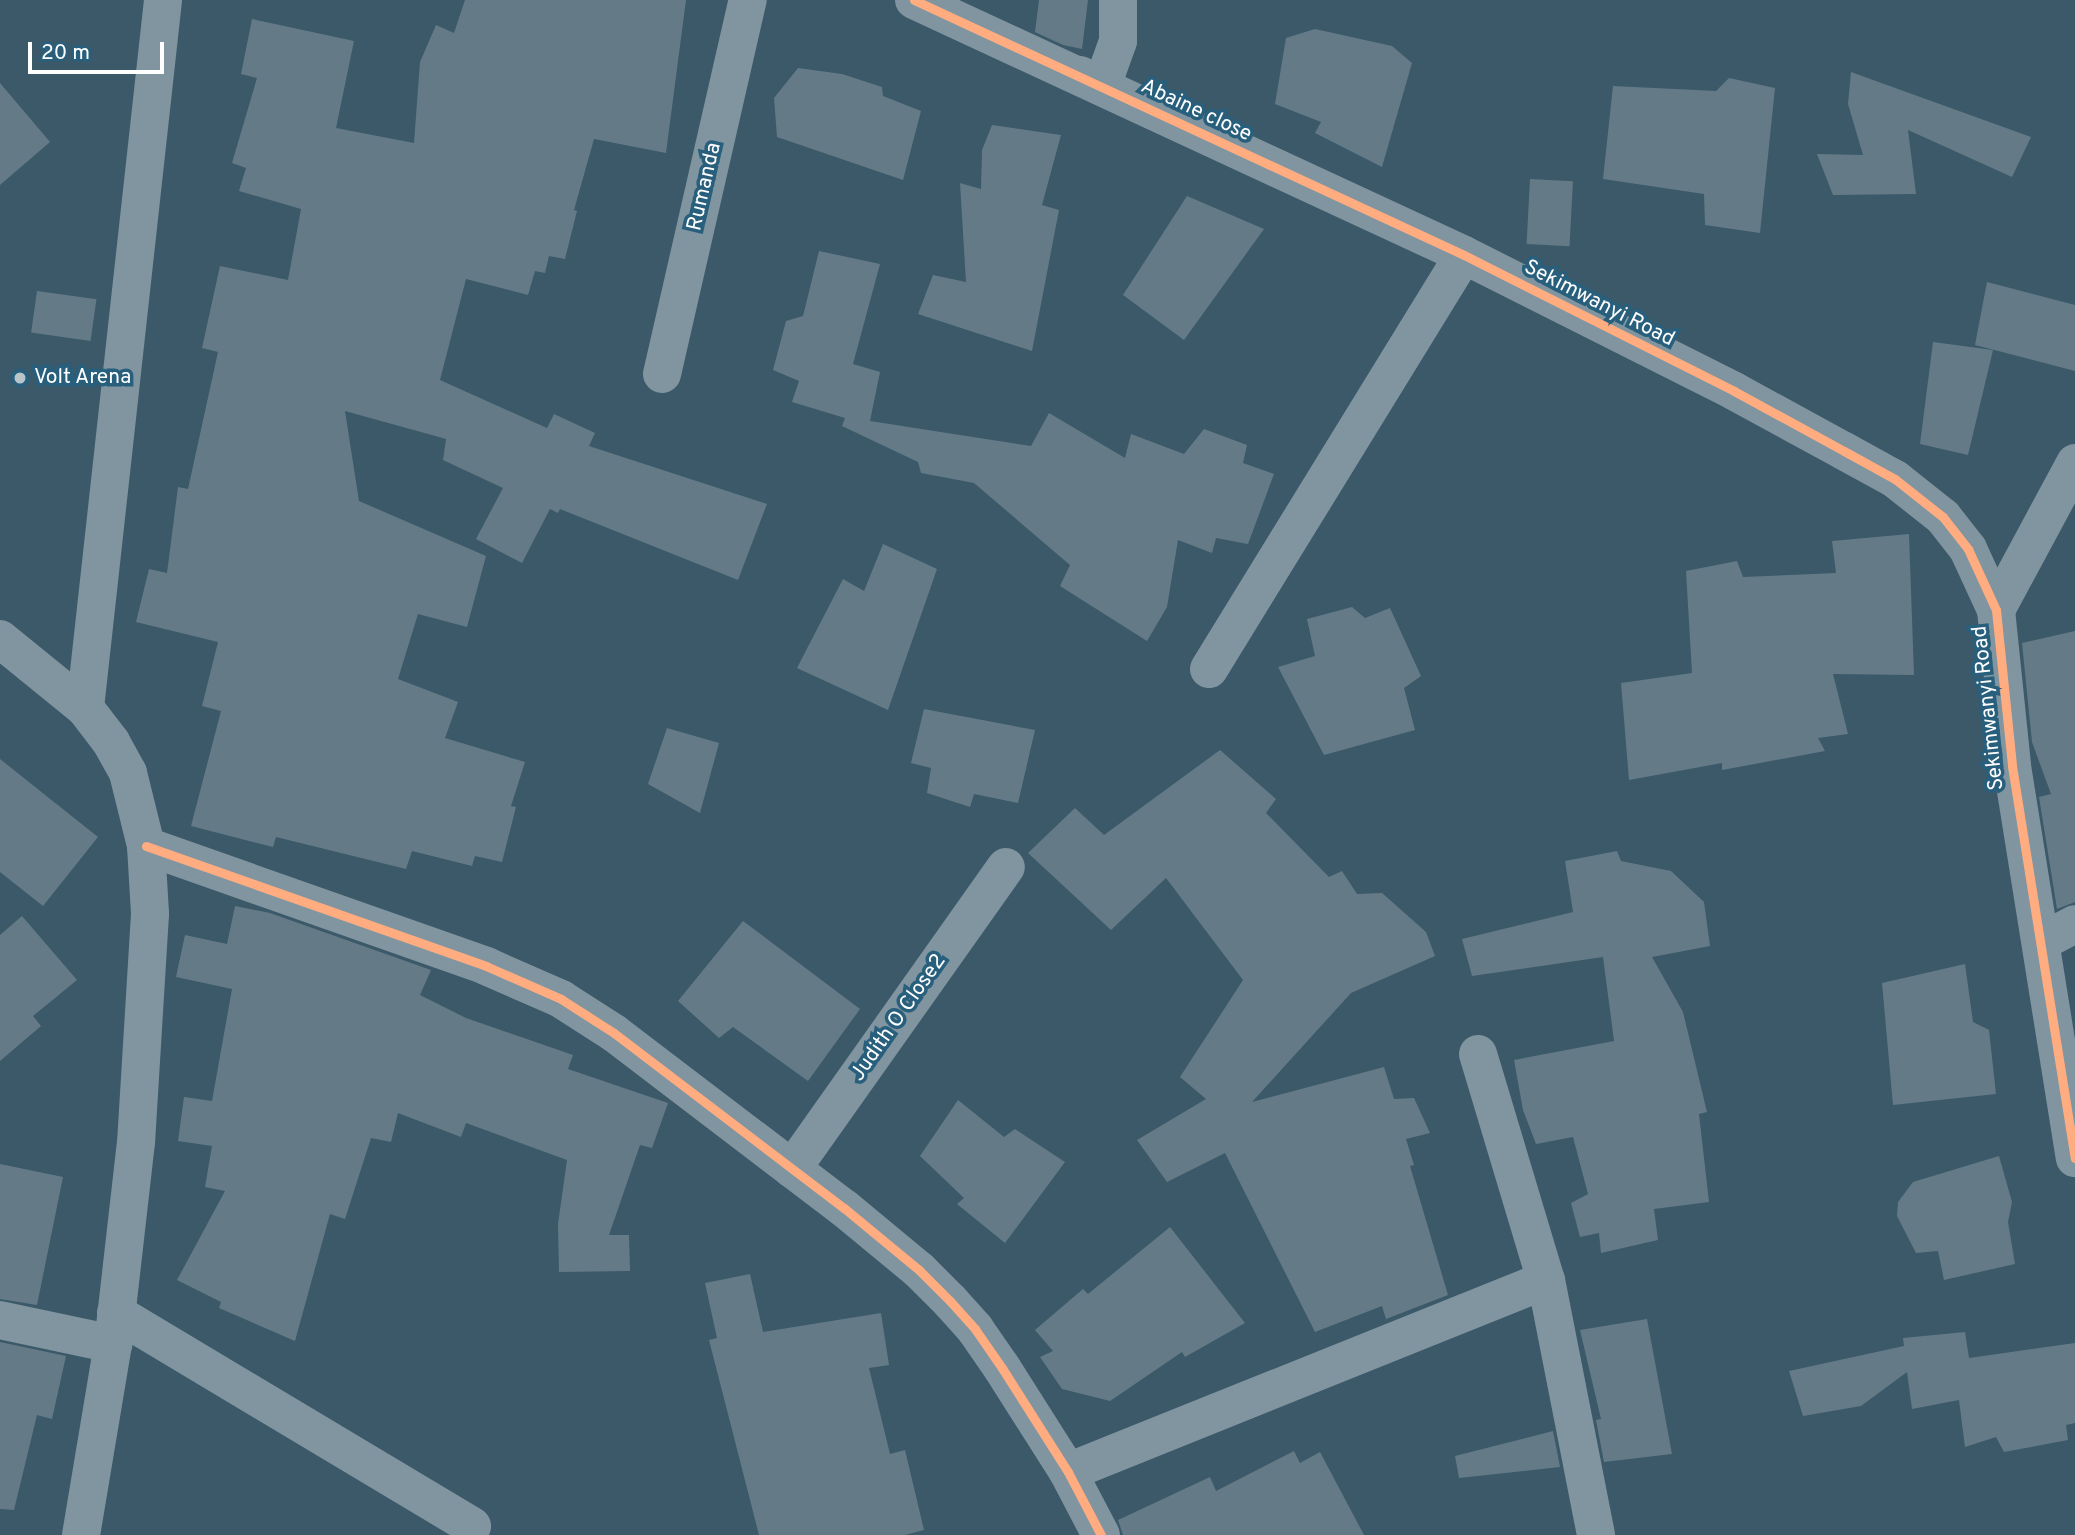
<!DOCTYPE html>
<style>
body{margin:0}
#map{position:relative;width:2075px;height:1535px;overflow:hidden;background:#3b5969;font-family:Overpass,sans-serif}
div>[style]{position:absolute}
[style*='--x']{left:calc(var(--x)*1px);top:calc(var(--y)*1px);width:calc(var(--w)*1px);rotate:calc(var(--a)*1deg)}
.building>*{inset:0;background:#647b87;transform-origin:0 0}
.minor>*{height:38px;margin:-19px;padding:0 19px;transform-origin:19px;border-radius:19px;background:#8095a0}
.cycleway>*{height:9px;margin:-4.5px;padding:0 4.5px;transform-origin:4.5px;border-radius:4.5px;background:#ffac80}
.dots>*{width:19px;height:19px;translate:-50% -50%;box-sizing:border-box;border:4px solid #285f7c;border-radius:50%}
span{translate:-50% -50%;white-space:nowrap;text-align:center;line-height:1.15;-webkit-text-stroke:7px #285f7c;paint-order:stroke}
.street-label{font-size:21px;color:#fff}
.poi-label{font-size:21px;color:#fff}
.left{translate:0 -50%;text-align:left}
.scale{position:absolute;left:28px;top:42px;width:136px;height:32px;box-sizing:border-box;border:4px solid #fff;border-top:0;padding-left:9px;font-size:21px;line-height:24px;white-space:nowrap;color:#fff;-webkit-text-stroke:5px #285f7c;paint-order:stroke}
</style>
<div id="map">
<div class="building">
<div style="clip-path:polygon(465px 0,686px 0,666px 153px,594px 139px,574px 210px,577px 211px,565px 259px,549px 256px,545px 273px,535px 271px,528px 295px,466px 279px,440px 380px,547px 428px,554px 414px,595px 433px,589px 446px,767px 504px,738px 580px,560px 509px,558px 513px,550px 509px,522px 563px,476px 539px,503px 488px,443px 460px,446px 439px,345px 411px,359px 501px,486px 556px,467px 627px,418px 614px,398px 679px,458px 702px,445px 738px,525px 762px,511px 806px,516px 807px,502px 862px,475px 856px,472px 866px,412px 851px,406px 869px,276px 837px,273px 847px,191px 826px,221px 711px,202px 706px,218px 642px,136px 622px,149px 569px,167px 573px,178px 487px,188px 489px,218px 352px,202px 348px,220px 266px,288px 280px,301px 209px,239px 191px,246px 168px,232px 163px,257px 78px,241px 74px,252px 19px,354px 41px,336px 128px,414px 143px,420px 62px,436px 25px,454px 33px)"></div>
<div style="clip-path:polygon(1039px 0,1088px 0,1082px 49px,1063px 45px,1035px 32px)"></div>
<div style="clip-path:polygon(1315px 29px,1392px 46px,1412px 63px,1382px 167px,1315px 133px,1321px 122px,1275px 104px,1286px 38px)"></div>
<div style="clip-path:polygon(798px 68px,842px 74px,882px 87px,883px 96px,921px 111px,903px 180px,777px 137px,774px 98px)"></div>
<div style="clip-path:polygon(1851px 72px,2031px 137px,2012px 177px,1908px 130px,1916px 194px,1833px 195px,1817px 154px,1863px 155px,1848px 104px)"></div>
<div style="clip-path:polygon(1729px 78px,1775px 88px,1760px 233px,1705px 225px,1704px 194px,1603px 179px,1613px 86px,1716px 91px)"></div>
<div style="clip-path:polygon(0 83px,50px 142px,0 185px)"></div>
<div style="clip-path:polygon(992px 125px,1061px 135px,1042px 205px,1059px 210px,1032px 351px,918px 314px,933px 275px,966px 282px,960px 183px,981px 189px,982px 150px)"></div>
<div style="left:1530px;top:179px;width:43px;height:65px;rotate:3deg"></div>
<div style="clip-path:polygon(1187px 196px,1264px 229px,1184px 340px,1123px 295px)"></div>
<div style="clip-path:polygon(819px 251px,880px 264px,853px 364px,880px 372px,870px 421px,1031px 446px,1049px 413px,1125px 458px,1131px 434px,1184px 454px,1204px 429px,1247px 445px,1243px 463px,1274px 474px,1248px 544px,1216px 538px,1212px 553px,1178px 540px,1167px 607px,1147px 641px,1060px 586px,1070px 565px,974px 483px,921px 473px,918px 462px,842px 426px,845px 418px,792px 402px,799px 381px,773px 370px,786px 321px,803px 316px)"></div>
<div style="clip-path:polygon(1987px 282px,2075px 305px,2075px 371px,1975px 345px)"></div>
<div style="left:37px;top:291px;width:60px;height:42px;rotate:8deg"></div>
<div style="clip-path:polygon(1933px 342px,1993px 350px,1968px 455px,1920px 444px)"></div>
<div style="clip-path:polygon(1909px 534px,1914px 675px,1833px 674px,1848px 734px,1818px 738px,1825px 751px,1722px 770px,1722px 763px,1629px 780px,1621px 683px,1692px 673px,1686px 571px,1737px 561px,1743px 577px,1836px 573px,1832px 541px)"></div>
<div style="clip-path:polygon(883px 544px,937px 569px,888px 710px,797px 668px,843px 579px,864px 591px)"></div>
<div style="clip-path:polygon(1352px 607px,1365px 618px,1390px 608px,1421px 676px,1404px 688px,1415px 730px,1324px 755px,1278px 667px,1315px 656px,1307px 619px)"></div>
<div style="clip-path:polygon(2075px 631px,2075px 902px,2057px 909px,2039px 797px,2051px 794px,2032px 742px,2022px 643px)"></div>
<div style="clip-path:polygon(924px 709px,1035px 730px,1018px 803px,974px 794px,970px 807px,927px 793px,931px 768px,911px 763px)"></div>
<div style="clip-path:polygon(667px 728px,719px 743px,700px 813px,648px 784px)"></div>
<div style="clip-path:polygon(1220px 750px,1276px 799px,1266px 813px,1329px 877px,1342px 871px,1357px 894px,1382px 893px,1426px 932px,1435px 956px,1351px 993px,1252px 1102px,1384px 1067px,1394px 1099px,1414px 1098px,1430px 1133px,1406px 1139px,1414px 1165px,1410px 1166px,1448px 1295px,1386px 1319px,1382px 1306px,1315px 1332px,1225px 1153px,1167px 1182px,1137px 1140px,1206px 1099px,1180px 1077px,1243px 980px,1166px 878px,1111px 930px,1028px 853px,1075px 808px,1104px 835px)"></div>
<div style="clip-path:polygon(0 759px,98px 837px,43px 906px,0 872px)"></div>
<div style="clip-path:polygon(1617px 851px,1621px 861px,1671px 871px,1704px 902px,1710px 946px,1652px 957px,1683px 1012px,1707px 1112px,1699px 1114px,1709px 1202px,1654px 1209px,1658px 1240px,1601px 1253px,1599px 1233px,1580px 1237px,1571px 1203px,1588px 1194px,1573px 1137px,1536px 1144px,1523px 1110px,1514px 1060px,1614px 1041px,1603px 957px,1472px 976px,1462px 939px,1573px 912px,1565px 861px)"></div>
<div style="clip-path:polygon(235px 906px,270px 913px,431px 970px,420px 995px,466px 1018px,573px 1055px,568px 1069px,668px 1103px,652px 1148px,640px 1145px,609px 1235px,629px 1235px,630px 1271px,559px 1272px,558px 1224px,567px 1160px,466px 1123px,461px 1137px,398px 1113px,391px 1142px,371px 1138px,345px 1219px,330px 1214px,295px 1341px,219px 1308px,221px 1302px,177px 1280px,225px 1191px,205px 1187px,212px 1146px,178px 1141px,184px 1097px,212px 1101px,232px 989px,176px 977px,185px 935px,227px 944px)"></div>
<div style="clip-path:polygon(22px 916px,77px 980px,33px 1016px,41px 1026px,0 1061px,0 935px)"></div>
<div style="clip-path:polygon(743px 921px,860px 1009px,808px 1081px,733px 1027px,719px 1038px,678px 1001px)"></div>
<div style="clip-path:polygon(1965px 964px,1973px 1022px,1989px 1030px,1996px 1094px,1893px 1105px,1882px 983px)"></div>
<div style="clip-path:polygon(958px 1100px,1004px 1137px,1015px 1129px,1065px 1162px,1005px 1243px,957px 1204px,964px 1198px,920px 1156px)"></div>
<div style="clip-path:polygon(1999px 1156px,2012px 1202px,2008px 1222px,2015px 1264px,1944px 1280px,1938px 1251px,1916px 1253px,1897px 1216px,1898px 1202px,1913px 1182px)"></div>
<div style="clip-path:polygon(0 1164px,63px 1177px,37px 1305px,0 1299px)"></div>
<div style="clip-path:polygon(1170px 1227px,1245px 1323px,1185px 1357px,1182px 1352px,1110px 1401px,1062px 1389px,1040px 1357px,1053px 1351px,1035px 1330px,1083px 1289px,1088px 1294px)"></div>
<div style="clip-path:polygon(750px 1274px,763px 1332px,881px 1313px,889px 1365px,869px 1368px,890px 1454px,905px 1450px,924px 1530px,905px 1535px,759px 1535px,709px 1340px,717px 1338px,705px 1283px)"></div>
<div style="clip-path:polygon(1647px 1319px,1672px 1454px,1604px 1462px,1596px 1420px,1601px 1419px,1580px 1330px)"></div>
<div style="clip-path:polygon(1965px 1332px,1969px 1358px,2075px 1343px,2075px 1423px,2066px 1425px,2068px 1440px,2004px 1452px,1996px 1437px,1965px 1447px,1959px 1400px,1912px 1409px,1907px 1372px,1861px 1406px,1803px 1416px,1789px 1371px,1904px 1346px,1903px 1338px)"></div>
<div style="clip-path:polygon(0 1342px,66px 1356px,52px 1419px,37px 1415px,14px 1510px,0 1509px)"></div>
<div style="clip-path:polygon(1553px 1431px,1560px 1467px,1459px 1478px,1455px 1456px)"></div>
<div style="clip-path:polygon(1294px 1451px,1300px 1463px,1320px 1452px,1364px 1535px,1123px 1535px,1118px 1520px,1210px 1477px,1216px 1491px)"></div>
</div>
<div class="minor">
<div style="--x:914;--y:0;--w:606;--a:24.87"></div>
<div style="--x:1464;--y:255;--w:302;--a:26.7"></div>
<div style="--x:1734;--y:391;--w:125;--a:28.6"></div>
<div style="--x:1844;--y:451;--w:58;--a:28.8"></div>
<div style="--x:1895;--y:479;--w:61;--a:38.4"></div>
<div style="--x:1943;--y:517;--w:41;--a:52"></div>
<div style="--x:1968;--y:549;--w:67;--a:65.3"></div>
<div style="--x:1996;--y:610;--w:157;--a:84.1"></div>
<div style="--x:2012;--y:766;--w:397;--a:80.9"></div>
<div style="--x:1080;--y:75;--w:25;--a:27"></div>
<div style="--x:1102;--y:86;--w:48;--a:-70.4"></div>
<div style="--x:1118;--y:41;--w:41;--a:-90"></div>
<div style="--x:662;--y:374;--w:384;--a:-77.1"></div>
<div style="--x:1996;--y:610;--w:167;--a:-61.7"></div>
<div style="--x:0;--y:639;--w:109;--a:39.1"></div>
<div style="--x:85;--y:708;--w:43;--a:52.6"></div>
<div style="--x:111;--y:742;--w:35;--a:61"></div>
<div style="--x:128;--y:773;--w:75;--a:76.1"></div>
<div style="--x:146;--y:846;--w:68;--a:86.6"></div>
<div style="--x:150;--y:914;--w:228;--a:93.5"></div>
<div style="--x:136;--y:1142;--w:203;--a:96.5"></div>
<div style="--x:113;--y:1344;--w:194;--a:99.5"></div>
<div style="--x:1209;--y:669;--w:486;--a:-58.4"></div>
<div style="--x:85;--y:708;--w:712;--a:-83.71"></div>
<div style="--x:146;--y:846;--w:361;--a:19.4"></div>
<div style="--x:486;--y:966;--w:82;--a:23.7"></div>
<div style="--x:561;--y:999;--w:63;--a:32.7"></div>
<div style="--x:614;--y:1033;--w:289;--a:37.3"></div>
<div style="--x:844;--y:1208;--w:97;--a:39.6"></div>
<div style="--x:919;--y:1270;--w:44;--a:45"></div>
<div style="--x:950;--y:1301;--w:38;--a:48"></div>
<div style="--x:975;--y:1329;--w:47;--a:55.3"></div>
<div style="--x:1002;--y:1368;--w:123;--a:57.6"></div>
<div style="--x:1068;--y:1472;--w:71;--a:62.4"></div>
<div style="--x:2041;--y:942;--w:38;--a:-28"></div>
<div style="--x:1478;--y:1054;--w:236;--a:73.3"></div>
<div style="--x:1546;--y:1280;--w:260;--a:78.9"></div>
<div style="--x:792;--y:1169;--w:370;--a:-54.7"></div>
<div style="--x:116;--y:1313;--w:415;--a:30.9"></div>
<div style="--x:0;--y:1320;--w:116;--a:12"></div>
<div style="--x:1068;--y:1472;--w:515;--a:-21.88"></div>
</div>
<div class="cycleway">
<div style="--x:914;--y:0;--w:606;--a:24.87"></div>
<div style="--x:1464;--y:255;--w:302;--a:26.7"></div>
<div style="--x:1734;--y:391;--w:125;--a:28.6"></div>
<div style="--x:1844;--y:451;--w:58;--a:28.8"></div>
<div style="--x:1895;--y:479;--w:61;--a:38.4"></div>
<div style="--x:1943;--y:517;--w:41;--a:52"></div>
<div style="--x:1968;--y:549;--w:67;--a:65.3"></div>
<div style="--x:1996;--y:610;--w:157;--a:84.1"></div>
<div style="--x:2012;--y:766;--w:397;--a:80.9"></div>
<div style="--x:146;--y:846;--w:361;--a:19.4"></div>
<div style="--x:486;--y:966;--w:82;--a:23.7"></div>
<div style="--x:561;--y:999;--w:63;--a:32.7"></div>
<div style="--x:614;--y:1033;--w:289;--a:37.3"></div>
<div style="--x:844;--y:1208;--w:97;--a:39.6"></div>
<div style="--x:919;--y:1270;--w:44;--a:45"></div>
<div style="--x:950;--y:1301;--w:38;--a:48"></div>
<div style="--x:975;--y:1329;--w:47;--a:55.3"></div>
<div style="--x:1002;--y:1368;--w:123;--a:57.6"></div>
<div style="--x:1068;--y:1472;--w:71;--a:62.4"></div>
</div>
<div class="dots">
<div style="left:20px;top:378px;background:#bac5ca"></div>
</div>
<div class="street-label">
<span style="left:1196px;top:111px;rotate:25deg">Abaine close</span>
<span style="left:705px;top:187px;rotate:-77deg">Rumanda</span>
<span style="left:1599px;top:304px;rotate:27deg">Sekimwanyi Road</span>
<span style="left:1989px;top:708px;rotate:-96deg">Sekimwanyi Road</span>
<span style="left:899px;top:1018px;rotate:-55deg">Judith O Close2</span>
</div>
<div class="poi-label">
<span class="left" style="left:34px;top:378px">Volt Arena</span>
</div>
<div class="scale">20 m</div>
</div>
